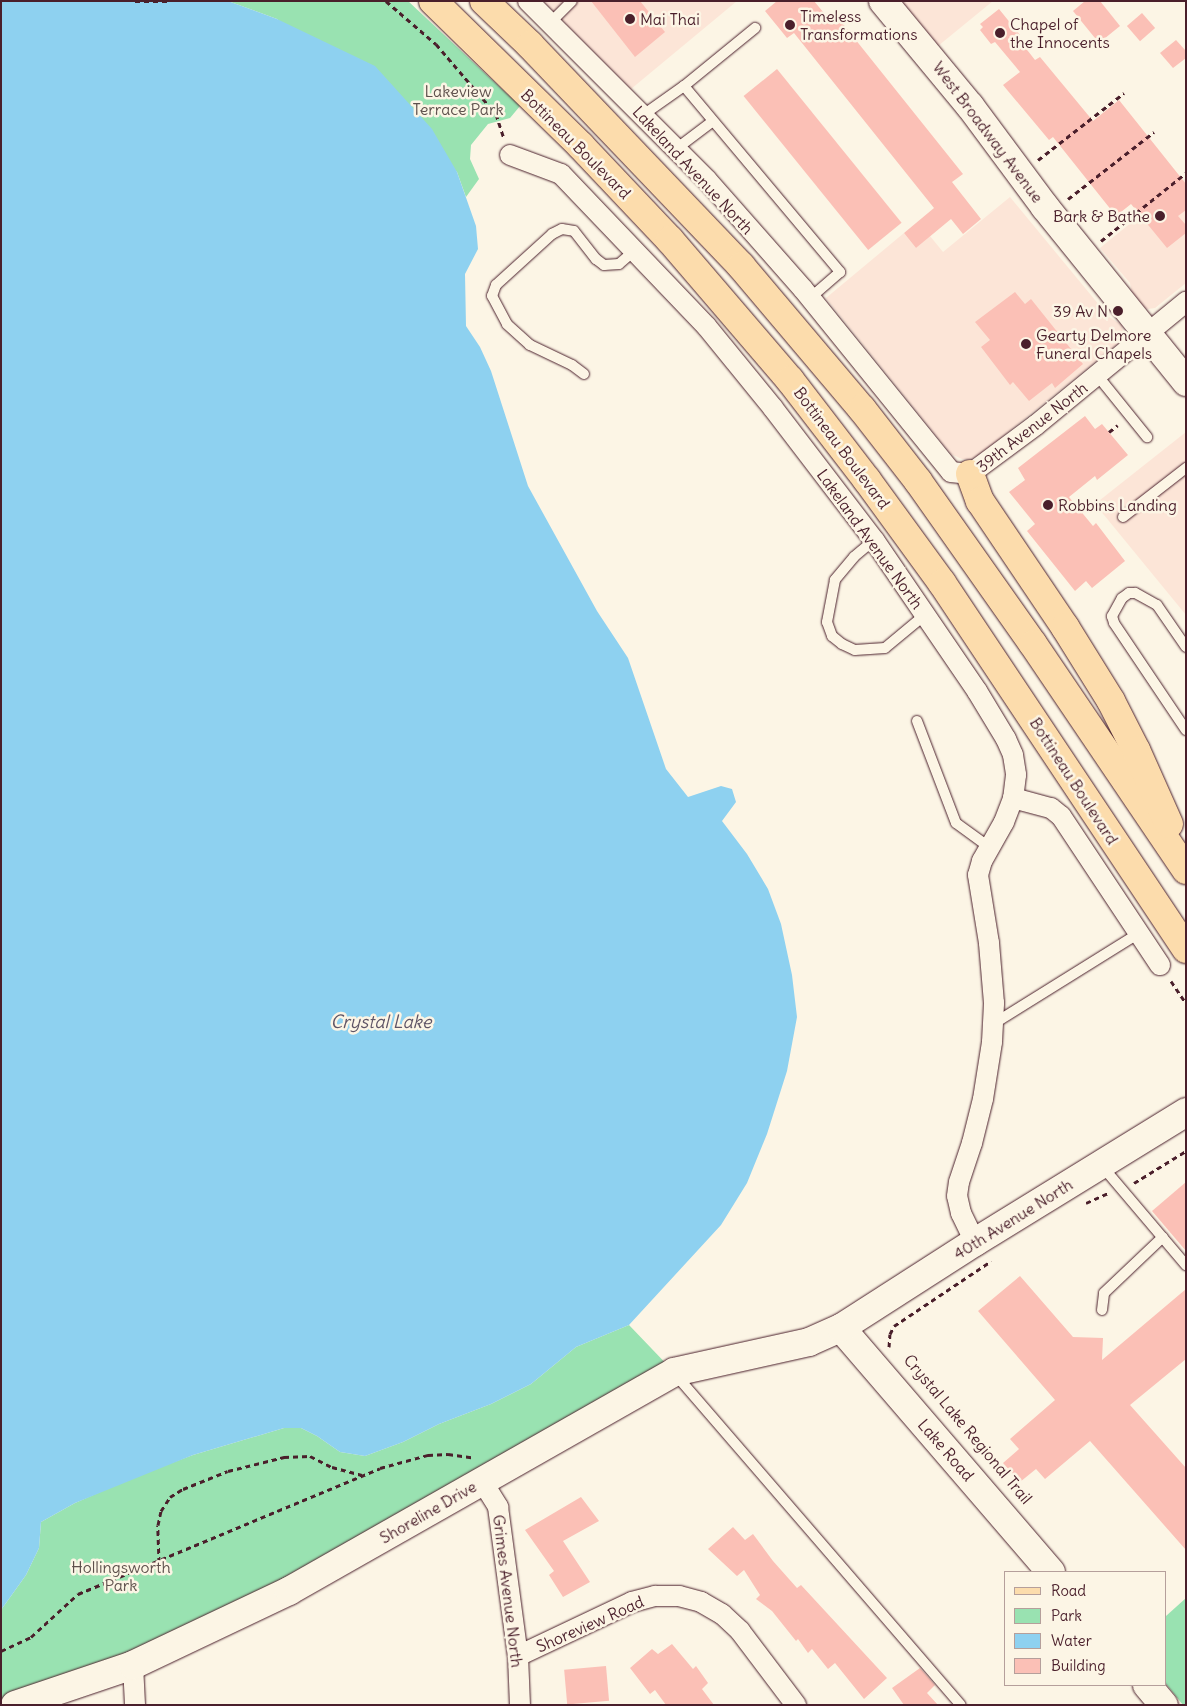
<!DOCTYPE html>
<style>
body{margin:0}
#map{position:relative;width:1187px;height:1706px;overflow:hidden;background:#fcf5e5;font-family:Delius,sans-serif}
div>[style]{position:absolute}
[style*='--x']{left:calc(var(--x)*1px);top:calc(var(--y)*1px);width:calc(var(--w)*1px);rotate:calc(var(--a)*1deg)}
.built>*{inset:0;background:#fce5d7}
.green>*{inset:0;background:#99e2b1}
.water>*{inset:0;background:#8ed1f0}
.building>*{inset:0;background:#fbc0b6;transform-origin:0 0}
.path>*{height:3px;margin-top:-1.5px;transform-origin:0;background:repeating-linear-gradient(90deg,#4a1f2b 0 5px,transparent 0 9px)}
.roads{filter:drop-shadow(0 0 1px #4a1f2b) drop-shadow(0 0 1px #4a1f2b)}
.lane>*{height:10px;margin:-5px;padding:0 5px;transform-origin:5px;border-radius:5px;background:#fcf5e5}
.street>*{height:20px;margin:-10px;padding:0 10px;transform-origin:10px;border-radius:10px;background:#fcf5e5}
.secondary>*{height:28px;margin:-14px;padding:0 14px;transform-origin:14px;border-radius:14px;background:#fcf5e5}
.primary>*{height:28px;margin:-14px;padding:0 14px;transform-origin:14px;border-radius:14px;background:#fcdcac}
.dots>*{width:14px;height:14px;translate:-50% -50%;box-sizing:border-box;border:2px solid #fcf5e5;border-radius:50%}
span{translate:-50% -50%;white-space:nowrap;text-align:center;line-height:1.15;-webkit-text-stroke:5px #fcf5e5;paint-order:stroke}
.poi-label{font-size:16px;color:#4a1f2b}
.left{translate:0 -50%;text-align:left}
.right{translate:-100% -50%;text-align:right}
.park-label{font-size:16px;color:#5e504c}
.street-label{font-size:16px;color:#4a1f2b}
.water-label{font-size:18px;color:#5e5466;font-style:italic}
.frame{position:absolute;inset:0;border:2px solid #4a1f2b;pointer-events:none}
.legend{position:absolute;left:1004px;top:1571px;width:162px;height:115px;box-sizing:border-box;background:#fcf5e5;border:1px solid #b59f9b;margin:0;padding:6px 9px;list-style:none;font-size:15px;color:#4a1f2b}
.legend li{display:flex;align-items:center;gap:10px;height:25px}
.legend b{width:25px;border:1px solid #b59f9b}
</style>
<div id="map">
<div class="built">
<div style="clip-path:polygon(543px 1px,737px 1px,631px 89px)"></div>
<div style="clip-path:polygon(901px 1px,993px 1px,938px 46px)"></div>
<div style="clip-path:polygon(1186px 178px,1186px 283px,1155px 308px,1148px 309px,1142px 307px,1132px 294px,1130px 283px,1100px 248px)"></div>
<div style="clip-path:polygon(1010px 197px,1109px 317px,1122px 325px,1124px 339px,978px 456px,971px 459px,962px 459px,951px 454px,826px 298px,904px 233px,916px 248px,930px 236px,943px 252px)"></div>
<div style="clip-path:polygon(1186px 432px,1186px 615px,1095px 504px)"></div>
</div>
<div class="green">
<div style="clip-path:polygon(228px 1px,408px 1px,520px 106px,510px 118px,488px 124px,471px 145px,470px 159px,479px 179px,466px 197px,457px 172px,277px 19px)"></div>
<div style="clip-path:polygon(629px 1325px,674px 1372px,289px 1591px,15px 1705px,1px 1705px,1px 1610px,26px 1575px,39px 1548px,41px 1522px,75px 1503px,139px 1475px,193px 1455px,284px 1428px,301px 1428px,317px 1436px,340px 1452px,365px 1456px,403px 1442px,439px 1424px,491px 1404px,531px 1384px,576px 1347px)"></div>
<div style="clip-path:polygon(1186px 1598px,1186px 1705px,1183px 1705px,1166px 1684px,1166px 1616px)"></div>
</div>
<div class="water">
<div style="clip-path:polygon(1px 1px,228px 1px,277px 19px,375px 66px,432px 129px,457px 172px,476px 226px,478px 249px,465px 274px,466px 326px,480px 347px,491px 371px,528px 486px,597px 611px,628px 658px,666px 769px,688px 797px,721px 786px,732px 789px,736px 802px,722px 821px,747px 854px,768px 889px,781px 924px,792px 975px,797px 1017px,787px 1071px,767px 1134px,747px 1183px,721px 1225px,629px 1325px,576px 1347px,531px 1384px,491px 1404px,439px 1424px,403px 1442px,365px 1456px,340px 1452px,317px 1436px,301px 1428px,284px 1428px,193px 1455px,75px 1503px,41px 1522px,39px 1548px,26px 1575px,1px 1610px)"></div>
</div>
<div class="building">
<div style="clip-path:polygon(591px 1px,640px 1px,665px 32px,635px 57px)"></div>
<div style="clip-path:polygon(777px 1px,814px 1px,833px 24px,839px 19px,963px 174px,952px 182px,981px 219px,963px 234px,951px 219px,916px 248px,904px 233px,934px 208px,794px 33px,787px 38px,765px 11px)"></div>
<div style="clip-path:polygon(1085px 1px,1100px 1px,1120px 26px,1099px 43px,1073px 11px)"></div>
<div style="clip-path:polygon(999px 9px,1020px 35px,1017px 37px,1035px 60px,1040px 57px,1093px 121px,1119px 100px,1186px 184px,1186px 210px,1178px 216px,1186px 225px,1186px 233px,1167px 248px,1131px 204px,1116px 216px,1053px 137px,1049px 140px,1003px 85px,1020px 72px,995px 42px,991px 44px,980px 30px,983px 27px,980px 24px)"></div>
<div style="left:1142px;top:13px;width:20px;height:20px;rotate:49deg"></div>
<div style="clip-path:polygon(1176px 40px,1186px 51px,1186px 58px,1173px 68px,1160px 53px)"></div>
<div style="left:777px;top:69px;width:198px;height:43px;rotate:51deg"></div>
<div style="clip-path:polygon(1015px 292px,1025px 304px,1031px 299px,1083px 364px,1055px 388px,1052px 383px,1029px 401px,1013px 382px,1010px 385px,981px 347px,990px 340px,975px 322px)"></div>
<div style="clip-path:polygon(1085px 416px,1095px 429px,1102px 424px,1128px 455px,1097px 480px,1095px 476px,1069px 497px,1093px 526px,1096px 523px,1125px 561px,1092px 588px,1086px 581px,1075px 591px,1027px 531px,1035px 524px,1009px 492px,1025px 480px,1018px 468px)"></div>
<div style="clip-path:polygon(1186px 1182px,1186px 1251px,1152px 1211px)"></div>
<div style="clip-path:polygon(1020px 1276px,1073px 1337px,1103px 1338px,1102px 1360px,1186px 1289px,1186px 1359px,1130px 1405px,1186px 1468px,1186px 1550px,1090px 1441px,1045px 1479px,1036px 1469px,1020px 1482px,1003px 1463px,1019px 1449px,1010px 1439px,1055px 1400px,978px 1311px)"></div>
<div style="clip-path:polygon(581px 1497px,599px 1521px,563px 1541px,590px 1582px,563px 1597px,549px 1575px,554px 1571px,525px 1530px)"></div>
<div style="clip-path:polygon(733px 1527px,745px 1540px,753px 1534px,773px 1561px,797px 1588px,801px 1585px,887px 1678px,864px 1699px,835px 1663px,828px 1669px,812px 1649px,808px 1653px,798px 1639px,796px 1641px,772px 1611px,756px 1599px,760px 1595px,744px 1570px,737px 1576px,708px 1549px)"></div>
<div style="clip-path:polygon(672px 1644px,693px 1669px,696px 1666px,708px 1683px,702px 1689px,714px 1705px,666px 1705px,655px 1690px,650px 1694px,630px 1668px,652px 1649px,658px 1654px)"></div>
<div style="left:606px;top:1666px;width:35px;height:42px;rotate:85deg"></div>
<div style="clip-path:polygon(920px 1668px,935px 1685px,927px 1693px,938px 1705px,904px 1705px,892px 1688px)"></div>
</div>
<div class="path">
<div style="--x:135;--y:1;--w:32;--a:0"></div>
<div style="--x:386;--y:1;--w:66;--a:40.7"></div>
<div style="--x:436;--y:44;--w:92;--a:49.4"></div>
<div style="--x:496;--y:114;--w:25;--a:72"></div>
<div style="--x:1038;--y:160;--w:109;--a:-37.9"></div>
<div style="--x:1068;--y:199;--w:109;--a:-37.9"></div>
<div style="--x:1101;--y:241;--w:109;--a:-38.7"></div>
<div style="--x:1109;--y:432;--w:11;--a:-38"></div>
<div style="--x:1171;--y:981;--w:27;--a:56"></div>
<div style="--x:1134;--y:1183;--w:61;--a:-31.6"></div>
<div style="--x:1086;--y:1203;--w:24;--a:-24"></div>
<div style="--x:889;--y:1347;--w:13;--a:-86"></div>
<div style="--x:890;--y:1334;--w:9;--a:-63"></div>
<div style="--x:894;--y:1326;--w:117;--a:-33.8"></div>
<div style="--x:159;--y:1562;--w:37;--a:-92"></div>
<div style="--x:158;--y:1525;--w:14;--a:-78"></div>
<div style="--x:161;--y:1511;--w:17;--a:-57"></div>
<div style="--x:170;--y:1497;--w:15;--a:-32"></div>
<div style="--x:183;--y:1489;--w:48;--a:-21.8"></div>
<div style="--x:228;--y:1471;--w:58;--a:-14"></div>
<div style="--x:284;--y:1457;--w:26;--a:-2"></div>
<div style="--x:310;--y:1456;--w:25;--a:27"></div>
<div style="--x:332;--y:1467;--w:31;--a:15"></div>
<div style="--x:1;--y:1651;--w:33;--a:-25"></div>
<div style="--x:31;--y:1637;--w:64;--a:-42.5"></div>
<div style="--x:78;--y:1594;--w:327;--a:-22.6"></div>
<div style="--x:380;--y:1468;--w:50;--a:-15.2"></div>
<div style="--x:428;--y:1455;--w:20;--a:-3"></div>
<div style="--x:448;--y:1454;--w:27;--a:8"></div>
</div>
<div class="roads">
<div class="lane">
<div style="--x:550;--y:23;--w:31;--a:-45"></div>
<div style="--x:684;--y:86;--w:92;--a:-39.2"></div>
<div style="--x:643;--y:115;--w:50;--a:-35.3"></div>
<div style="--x:684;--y:86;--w:243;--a:50"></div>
<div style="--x:840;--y:272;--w:40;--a:139"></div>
<div style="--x:676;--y:149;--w:46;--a:-37.1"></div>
<div style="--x:584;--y:374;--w:15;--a:-143"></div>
<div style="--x:572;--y:365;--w:47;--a:-154.5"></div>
<div style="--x:530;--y:345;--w:31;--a:-138"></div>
<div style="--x:507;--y:324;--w:32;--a:-118"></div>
<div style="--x:492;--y:296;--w:12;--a:-70"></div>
<div style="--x:496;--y:285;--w:76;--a:-42.3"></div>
<div style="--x:552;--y:234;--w:11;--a:-27"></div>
<div style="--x:562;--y:229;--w:12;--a:9"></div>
<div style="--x:574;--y:231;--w:36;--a:52"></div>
<div style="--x:596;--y:259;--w:10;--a:37"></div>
<div style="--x:604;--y:265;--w:15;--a:-4"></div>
<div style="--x:619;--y:264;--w:21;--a:-41"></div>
<div style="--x:1097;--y:375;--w:80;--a:51.1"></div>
<div style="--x:1123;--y:517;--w:80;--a:-37.9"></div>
<div style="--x:874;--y:540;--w:26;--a:140"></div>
<div style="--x:854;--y:557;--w:30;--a:130"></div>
<div style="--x:835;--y:580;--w:43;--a:100.8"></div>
<div style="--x:827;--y:622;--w:15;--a:70"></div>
<div style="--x:832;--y:636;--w:13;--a:39"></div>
<div style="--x:842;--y:644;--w:14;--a:25"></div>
<div style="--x:855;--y:650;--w:30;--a:-4"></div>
<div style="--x:885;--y:648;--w:53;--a:-39.7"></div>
<div style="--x:1186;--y:647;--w:51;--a:-124.6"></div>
<div style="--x:1157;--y:605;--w:25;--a:-151"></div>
<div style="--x:1135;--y:593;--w:6;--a:180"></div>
<div style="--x:1129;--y:593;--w:9;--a:144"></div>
<div style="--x:1122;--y:598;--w:21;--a:119"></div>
<div style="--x:1112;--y:616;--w:7;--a:74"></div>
<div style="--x:1114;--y:623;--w:129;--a:56.1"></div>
<div style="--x:917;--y:721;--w:109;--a:69.1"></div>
<div style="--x:956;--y:823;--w:41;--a:36"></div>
<div style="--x:993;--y:1024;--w:172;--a:-31.9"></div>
<div style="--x:1102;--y:1166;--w:130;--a:49.7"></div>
<div style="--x:1102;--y:1310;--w:17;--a:-83"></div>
<div style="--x:1104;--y:1293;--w:81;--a:-43.5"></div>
<div style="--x:675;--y:1374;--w:437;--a:49.2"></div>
</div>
<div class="street">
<div style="--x:528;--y:1;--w:253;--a:45"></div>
<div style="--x:707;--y:180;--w:145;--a:48.6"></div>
<div style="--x:803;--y:289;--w:235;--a:51"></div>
<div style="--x:951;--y:472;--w:19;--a:6"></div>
<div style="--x:970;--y:474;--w:82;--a:-36.6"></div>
<div style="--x:1036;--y:425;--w:194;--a:-39.4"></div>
<div style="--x:510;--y:155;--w:54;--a:20.4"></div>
<div style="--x:561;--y:174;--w:211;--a:46.3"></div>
<div style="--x:707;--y:327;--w:104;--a:50.8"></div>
<div style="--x:773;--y:408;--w:166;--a:52.6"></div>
<div style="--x:874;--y:540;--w:183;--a:55.7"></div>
<div style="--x:977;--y:691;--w:56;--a:58.9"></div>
<div style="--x:1006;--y:739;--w:17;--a:66"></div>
<div style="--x:1013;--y:755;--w:20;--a:81"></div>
<div style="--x:1016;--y:775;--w:23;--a:97"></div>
<div style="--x:1013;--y:798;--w:39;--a:15"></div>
<div style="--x:1051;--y:808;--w:13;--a:39"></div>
<div style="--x:1061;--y:816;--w:179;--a:56.4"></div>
<div style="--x:975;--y:1242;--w:32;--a:-116"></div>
<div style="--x:961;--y:1213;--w:17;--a:-103"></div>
<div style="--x:957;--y:1196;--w:14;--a:-82"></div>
<div style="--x:959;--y:1182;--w:41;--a:-71.6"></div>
<div style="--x:972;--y:1143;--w:45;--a:-76"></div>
<div style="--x:983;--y:1099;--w:58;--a:-81"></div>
<div style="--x:992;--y:1042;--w:39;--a:-87"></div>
<div style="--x:994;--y:1003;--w:60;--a:-94.8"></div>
<div style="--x:989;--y:943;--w:69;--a:-99.2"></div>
<div style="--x:978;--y:875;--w:15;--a:-74"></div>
<div style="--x:982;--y:861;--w:45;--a:-60.6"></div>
<div style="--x:1004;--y:822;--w:26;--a:-69"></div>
<div style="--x:482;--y:1481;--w:31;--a:58"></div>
<div style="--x:498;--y:1507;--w:150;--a:82.4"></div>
<div style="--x:518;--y:1656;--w:49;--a:87.7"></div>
<div style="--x:518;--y:1656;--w:126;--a:-25.3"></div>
<div style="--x:632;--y:1602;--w:24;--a:-15"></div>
<div style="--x:655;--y:1596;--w:24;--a:0"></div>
<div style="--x:679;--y:1596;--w:23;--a:15"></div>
<div style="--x:701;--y:1602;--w:24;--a:30"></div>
<div style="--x:722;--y:1614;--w:25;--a:43"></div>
<div style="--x:740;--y:1631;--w:93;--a:52.9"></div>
<div style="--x:133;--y:1665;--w:40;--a:87.1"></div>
</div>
<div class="secondary">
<div style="--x:883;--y:1;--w:136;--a:50.4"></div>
<div style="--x:970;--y:106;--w:126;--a:53.4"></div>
<div style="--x:1045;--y:207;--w:225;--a:51.1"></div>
<div style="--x:841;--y:1328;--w:322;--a:49.3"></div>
<div style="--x:1147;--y:1685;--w:26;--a:50"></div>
<div style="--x:15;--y:1705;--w:125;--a:-18.7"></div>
<div style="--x:133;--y:1665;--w:173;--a:-25.4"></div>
<div style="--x:289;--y:1591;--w:443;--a:-29.6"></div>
<div style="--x:674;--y:1372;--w:138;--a:-12.5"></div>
<div style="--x:809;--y:1342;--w:35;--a:-24"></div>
<div style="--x:841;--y:1328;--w:159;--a:-32.7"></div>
<div style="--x:975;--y:1242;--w:248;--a:-31.6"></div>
</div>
<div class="primary">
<div style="--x:433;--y:1;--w:207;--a:44.4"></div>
<div style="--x:581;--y:146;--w:129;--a:46.6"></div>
<div style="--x:670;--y:240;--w:184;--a:49.4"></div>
<div style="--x:790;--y:380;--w:126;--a:52.4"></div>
<div style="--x:867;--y:480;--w:127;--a:53.9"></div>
<div style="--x:942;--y:583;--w:440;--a:56.3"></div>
<div style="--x:484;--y:1;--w:64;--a:43.7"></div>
<div style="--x:530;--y:45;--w:306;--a:46.3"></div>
<div style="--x:741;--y:266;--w:187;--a:49.8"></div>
<div style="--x:862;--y:409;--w:91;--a:52.1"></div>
<div style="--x:918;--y:481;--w:199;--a:54.8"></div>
<div style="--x:1033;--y:644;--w:273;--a:55.9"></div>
<div style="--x:970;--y:474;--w:29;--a:70"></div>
<div style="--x:980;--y:501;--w:152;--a:56"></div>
<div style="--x:1065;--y:627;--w:87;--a:58.1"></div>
<div style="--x:1111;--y:701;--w:55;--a:63"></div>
<div style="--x:1136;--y:750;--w:81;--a:66"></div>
</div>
</div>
<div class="dots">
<div style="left:630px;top:19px;background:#4a1f2b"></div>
<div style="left:790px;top:25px;background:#4a1f2b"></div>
<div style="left:1000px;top:33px;background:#4a1f2b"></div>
<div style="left:1160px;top:216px;background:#4a1f2b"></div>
<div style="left:1118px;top:311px;background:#4a1f2b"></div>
<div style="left:1026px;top:344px;background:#4a1f2b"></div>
<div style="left:1048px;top:505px;background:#4a1f2b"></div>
</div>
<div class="poi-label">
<span class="left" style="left:800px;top:25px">Timeless<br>Transformations</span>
<span class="left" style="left:640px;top:19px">Mai Thai</span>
<span class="left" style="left:1010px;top:33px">Chapel of<br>the Innocents</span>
<span class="right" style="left:1150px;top:216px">Bark &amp; Bathe</span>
<span class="right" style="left:1108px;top:311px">39 Av N</span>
<span class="left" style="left:1036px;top:344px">Gearty Delmore<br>Funeral Chapels</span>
<span class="left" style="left:1058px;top:505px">Robbins Landing</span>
</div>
<div class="park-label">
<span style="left:458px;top:100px">Lakeview<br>Terrace Park</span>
<span style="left:121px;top:1576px">Hollingsworth<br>Park</span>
</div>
<div class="street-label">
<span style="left:988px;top:132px;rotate:53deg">West Broadway Avenue</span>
<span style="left:576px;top:144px;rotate:45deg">Bottineau Boulevard</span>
<span style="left:693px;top:170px;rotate:47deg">Lakeland Avenue North</span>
<span style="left:1032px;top:427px;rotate:-38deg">39th Avenue North</span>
<span style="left:842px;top:448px;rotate:53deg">Bottineau Boulevard</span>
<span style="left:870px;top:539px;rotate:54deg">Lakeland Avenue North</span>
<span style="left:1074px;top:781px;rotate:57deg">Bottineau Boulevard</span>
<span style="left:1013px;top:1219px;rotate:-32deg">40th Avenue North</span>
<span style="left:968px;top:1429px;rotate:50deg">Crystal Lake Regional Trail</span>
<span style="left:946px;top:1450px;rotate:49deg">Lake Road</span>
<span style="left:428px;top:1512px;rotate:-30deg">Shoreline Drive</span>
<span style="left:508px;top:1591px;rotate:83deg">Grimes Avenue North</span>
<span style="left:590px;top:1624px;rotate:-24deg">Shoreview Road</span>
</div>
<div class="water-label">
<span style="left:381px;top:1022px">Crystal Lake</span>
</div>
<div class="frame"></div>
<ul class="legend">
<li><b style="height:6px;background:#fcdcac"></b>Road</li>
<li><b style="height:14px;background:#99e2b1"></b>Park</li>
<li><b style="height:14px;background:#8ed1f0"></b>Water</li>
<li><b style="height:14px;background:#fbc0b6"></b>Building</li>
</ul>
</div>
